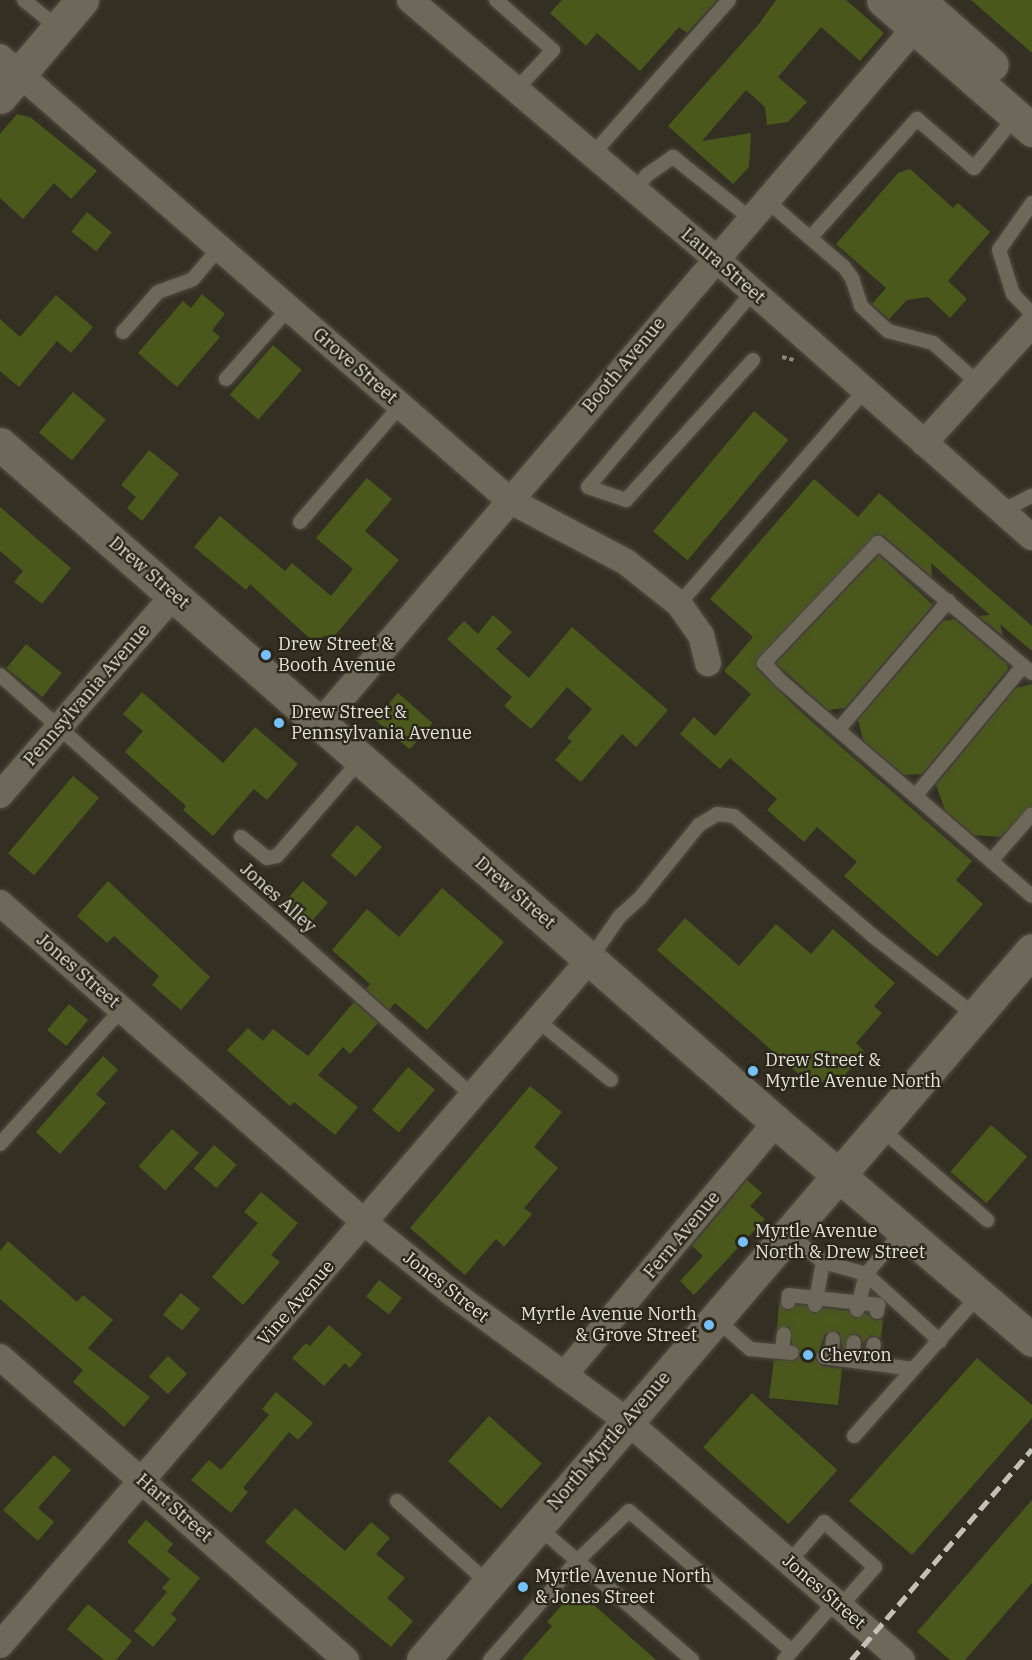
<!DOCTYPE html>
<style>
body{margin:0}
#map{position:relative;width:1032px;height:1660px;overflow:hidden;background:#342f23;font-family:"IBM Plex Serif",serif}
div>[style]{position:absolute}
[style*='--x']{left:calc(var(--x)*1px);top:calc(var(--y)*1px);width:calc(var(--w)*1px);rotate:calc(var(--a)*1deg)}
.building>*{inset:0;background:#4a581c;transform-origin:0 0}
.path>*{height:4px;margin-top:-2px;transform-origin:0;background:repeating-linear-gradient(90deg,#89867c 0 4.5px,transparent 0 7.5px)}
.roads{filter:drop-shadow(0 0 2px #504c41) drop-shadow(0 0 2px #504c41)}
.lane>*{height:14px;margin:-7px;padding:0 7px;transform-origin:7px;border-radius:7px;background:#6d6859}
.street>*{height:26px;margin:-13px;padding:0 13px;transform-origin:13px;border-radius:13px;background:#6d6859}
.secondary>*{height:33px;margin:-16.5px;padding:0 16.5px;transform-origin:16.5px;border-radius:16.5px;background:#6d6859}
.rail>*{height:4.5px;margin-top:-2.25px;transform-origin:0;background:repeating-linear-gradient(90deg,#c2c0b7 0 12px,transparent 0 18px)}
.dots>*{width:16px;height:16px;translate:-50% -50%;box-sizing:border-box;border:3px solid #2a2619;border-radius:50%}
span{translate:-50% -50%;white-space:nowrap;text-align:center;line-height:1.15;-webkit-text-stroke:4.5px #2a2619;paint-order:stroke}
.street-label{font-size:18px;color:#e5e3db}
.poi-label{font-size:18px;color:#e5e3db}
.left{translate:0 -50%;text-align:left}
.right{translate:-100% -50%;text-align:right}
</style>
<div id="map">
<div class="building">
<div style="clip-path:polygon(562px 0,717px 0,687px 33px,679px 27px,640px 71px,597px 33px,586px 46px,550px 13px)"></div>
<div style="clip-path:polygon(776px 0,846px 0,884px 33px,860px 61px,821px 27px,778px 77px,807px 102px,788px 122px,767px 125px,765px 107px,746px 90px,702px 141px,751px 133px,749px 167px,733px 184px,668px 126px,759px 24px)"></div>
<div style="clip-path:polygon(971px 0,1032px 0,1032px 53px)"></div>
<div style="clip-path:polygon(17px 114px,30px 117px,97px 171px,71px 199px,54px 183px,23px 219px,0 198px,0 134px)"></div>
<div style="clip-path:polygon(910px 169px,953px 208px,958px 203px,990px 232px,948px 281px,967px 299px,950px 318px,928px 297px,907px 300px,889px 319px,872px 304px,886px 288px,836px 244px,898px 173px)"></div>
<div style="left:87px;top:212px;width:32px;height:25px;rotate:39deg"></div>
<div style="clip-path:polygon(202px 294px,225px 314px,212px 330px,220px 337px,177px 387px,138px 353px,183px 301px,191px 308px)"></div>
<div style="clip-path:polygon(56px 295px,93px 327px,71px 353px,57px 341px,19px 387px,0 371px,0 319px,20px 337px)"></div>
<div style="left:273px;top:345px;width:38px;height:66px;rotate:41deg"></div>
<div style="left:73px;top:392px;width:43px;height:53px;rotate:40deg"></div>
<div style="left:754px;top:411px;width:45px;height:157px;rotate:40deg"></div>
<div style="clip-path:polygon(149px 450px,179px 474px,142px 521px,127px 508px,136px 497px,121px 485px)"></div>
<div style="clip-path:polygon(367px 478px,392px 499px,365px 531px,399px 560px,331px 640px,325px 635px,317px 645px,250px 584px,246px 590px,194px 547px,220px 516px,285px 571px,292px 563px,331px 596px,353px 569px,316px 538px)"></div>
<div style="clip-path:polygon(814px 479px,858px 517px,879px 493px,1032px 626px,1032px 651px,1000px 624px,1003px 636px,979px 616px,990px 615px,931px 563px,932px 577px,884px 536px,876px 534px,756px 660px,757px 669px,802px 713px,972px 861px,956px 880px,983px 904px,937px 957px,844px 876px,857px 862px,817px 827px,804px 842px,767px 810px,777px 799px,730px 758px,720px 769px,680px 734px,694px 717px,715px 736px,751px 694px,724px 671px,753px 637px,710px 599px)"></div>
<div style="clip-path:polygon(0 507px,71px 568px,42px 604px,14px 582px,23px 571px,0 551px)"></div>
<div style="clip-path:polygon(879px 555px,933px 605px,845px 708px,828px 710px,776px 663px)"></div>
<div style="clip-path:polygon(493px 615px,512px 632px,496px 649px,529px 678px,572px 627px,668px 710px,636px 747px,622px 734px,581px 782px,555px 760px,572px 741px,567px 738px,592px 709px,567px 687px,531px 729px,504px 706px,512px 697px,447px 639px,464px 621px,478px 634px)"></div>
<div style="clip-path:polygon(954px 619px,1007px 664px,1008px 669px,922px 774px,904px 775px,863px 740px,858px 720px,943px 621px)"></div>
<div style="left:26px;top:644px;width:46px;height:31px;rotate:39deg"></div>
<div style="clip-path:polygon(1032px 684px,1032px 805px,1000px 837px,974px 835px,945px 810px,936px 785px,1016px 688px)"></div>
<div style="clip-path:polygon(142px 692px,223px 763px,255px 727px,298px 764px,267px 800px,254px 789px,213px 836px,183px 810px,186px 806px,125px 752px,143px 731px,123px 714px)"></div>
<div style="left:398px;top:693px;width:46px;height:35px;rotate:41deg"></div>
<div style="left:73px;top:776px;width:34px;height:101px;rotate:40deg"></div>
<div style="left:357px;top:825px;width:33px;height:40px;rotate:41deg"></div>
<div style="clip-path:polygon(108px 881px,210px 977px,181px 1010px,152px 985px,159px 976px,114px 936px,107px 943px,77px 916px)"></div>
<div style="left:303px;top:881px;width:33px;height:32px;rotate:41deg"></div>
<div style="clip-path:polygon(442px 888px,504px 942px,427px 1030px,395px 1003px,389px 1010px,366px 989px,370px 984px,332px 950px,367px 909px,399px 937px)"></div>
<div style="clip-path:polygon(685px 918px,739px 966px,776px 924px,811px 954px,833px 929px,895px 983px,874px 1006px,882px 1013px,856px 1043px,865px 1052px,838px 1083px,829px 1075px,816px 1089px,657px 950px)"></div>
<div style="clip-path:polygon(354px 1002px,378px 1023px,350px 1054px,343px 1047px,318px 1075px,358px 1107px,335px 1135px,294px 1102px,290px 1106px,227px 1050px,248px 1028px,263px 1041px,273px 1029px,308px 1056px)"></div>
<div style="left:69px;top:1004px;width:25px;height:34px;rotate:40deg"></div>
<div style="clip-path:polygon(103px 1056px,118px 1070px,96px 1094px,106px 1103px,60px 1154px,36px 1132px)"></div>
<div style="left:408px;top:1067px;width:35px;height:56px;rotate:40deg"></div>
<div style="clip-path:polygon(530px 1086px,562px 1112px,534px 1147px,558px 1168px,524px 1208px,532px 1214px,504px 1247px,496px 1239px,465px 1275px,410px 1228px)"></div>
<div style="left:991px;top:1125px;width:48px;height:62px;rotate:41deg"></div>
<div style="left:172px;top:1129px;width:36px;height:50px;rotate:42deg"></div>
<div style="left:214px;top:1145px;width:30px;height:31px;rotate:41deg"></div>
<div style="clip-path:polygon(747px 1180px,762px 1193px,750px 1206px,765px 1219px,694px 1295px,680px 1281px,703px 1256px,692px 1246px)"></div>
<div style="clip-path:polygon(261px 1192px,298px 1223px,271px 1255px,280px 1262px,243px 1305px,212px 1277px,258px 1223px,244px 1212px)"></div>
<div style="clip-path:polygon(8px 1241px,77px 1302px,83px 1295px,113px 1320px,88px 1348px,150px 1397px,124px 1427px,73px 1382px,83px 1370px,0 1299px,0 1251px)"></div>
<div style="left:379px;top:1280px;width:29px;height:21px;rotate:38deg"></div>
<div style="left:181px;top:1293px;width:25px;height:28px;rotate:40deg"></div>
<div style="clip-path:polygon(779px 1304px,787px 1311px,796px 1305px,806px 1306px,814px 1314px,823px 1308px,848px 1311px,855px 1319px,866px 1313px,875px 1321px,883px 1319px,881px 1338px,871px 1335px,863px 1343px,860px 1335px,851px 1334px,844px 1351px,839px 1332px,825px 1334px,816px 1360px,822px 1366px,842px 1369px,838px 1405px,769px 1398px,774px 1360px,795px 1361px,801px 1354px,792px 1344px,790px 1327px,777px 1329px)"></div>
<div style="clip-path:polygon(329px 1325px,362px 1354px,350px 1368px,345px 1363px,324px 1386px,292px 1358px,306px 1343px,310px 1346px)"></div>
<div style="left:168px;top:1356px;width:26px;height:28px;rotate:43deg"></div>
<div style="clip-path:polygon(977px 1358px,1032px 1405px,1032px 1418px,912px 1555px,849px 1501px)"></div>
<div style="clip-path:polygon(276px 1392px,313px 1423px,298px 1440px,289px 1432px,243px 1488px,248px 1492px,231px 1513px,191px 1480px,209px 1460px,221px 1470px,269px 1415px,262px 1409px)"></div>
<div style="left:752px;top:1393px;width:115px;height:73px;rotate:42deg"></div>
<div style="left:489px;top:1416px;width:71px;height:61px;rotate:42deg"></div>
<div style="clip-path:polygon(54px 1455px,71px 1470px,38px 1508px,54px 1522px,38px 1541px,3px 1510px)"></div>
<div style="clip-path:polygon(1032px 1500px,1032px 1583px,965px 1660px,950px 1660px,917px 1632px)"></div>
<div style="clip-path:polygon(295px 1508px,345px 1551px,371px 1522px,390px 1538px,376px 1554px,405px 1578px,387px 1598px,413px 1621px,391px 1647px,265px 1542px)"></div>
<div style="clip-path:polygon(146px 1520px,173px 1544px,167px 1551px,200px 1578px,171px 1614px,177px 1619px,153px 1647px,134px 1631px,167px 1592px,162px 1588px,170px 1579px,127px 1542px)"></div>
<div style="clip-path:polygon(576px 1589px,656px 1660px,522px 1660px,552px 1626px,547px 1622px)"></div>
<div style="clip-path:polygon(88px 1604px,132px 1641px,116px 1660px,104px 1660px,67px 1629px)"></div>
</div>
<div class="path">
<div style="--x:782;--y:357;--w:12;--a:14"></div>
</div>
<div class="roads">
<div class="lane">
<div style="--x:24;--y:0;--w:44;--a:39.5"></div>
<div style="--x:496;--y:0;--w:76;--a:41.3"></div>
<div style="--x:553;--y:50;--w:56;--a:132.8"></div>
<div style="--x:591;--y:156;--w:208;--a:-48.5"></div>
<div style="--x:634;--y:191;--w:21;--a:-51"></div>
<div style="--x:647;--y:175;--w:32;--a:-35"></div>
<div style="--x:673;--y:157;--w:98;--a:38.4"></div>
<div style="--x:766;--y:200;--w:103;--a:40.7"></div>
<div style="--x:844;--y:267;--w:14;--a:54"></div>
<div style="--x:852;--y:278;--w:29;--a:72"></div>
<div style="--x:861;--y:306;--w:37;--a:43"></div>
<div style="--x:888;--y:331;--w:47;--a:14.9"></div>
<div style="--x:933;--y:343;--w:60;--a:41.6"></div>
<div style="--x:1032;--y:203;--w:57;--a:125.1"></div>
<div style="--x:999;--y:250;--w:46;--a:72.3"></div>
<div style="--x:1013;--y:294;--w:28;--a:46"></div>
<div style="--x:811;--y:237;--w:159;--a:-48.1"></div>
<div style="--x:917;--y:119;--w:75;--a:40.7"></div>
<div style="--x:974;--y:168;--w:67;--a:-51.1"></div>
<div style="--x:123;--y:332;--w:53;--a:-48.8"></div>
<div style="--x:158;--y:292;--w:37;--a:-20"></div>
<div style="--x:193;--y:279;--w:40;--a:-50"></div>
<div style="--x:753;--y:360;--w:189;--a:132.2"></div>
<div style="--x:626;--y:500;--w:40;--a:-161.1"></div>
<div style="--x:588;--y:487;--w:255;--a:-49.8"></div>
<div style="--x:226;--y:379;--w:95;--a:-48.4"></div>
<div style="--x:1002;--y:511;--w:34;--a:-27"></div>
<div style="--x:300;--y:522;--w:155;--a:-49.2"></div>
<div style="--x:679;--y:604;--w:284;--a:-49"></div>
<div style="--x:1032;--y:673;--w:202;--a:-139.8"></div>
<div style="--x:878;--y:543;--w:166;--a:133.5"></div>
<div style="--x:764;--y:663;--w:25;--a:47"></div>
<div style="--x:781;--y:681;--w:330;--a:40.6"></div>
<div style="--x:0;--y:675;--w:633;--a:41.67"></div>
<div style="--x:838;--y:730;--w:170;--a:-49.5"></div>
<div style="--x:916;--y:795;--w:168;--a:-50.3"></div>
<div style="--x:241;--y:837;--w:33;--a:39"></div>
<div style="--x:267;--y:858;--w:10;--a:-11"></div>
<div style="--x:277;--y:856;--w:130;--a:-49.1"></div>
<div style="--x:991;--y:861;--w:62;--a:-48.9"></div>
<div style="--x:590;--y:959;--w:52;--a:-55.1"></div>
<div style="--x:620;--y:916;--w:27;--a:-42"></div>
<div style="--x:640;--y:898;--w:94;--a:-51.1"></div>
<div style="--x:699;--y:825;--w:21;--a:-31"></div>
<div style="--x:717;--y:814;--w:17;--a:7"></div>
<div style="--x:734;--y:816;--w:184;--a:40.8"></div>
<div style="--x:873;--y:936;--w:129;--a:37.8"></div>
<div style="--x:537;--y:1020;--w:95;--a:39"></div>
<div style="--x:879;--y:1127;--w:143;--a:40.7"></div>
<div style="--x:0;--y:1144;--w:182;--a:-47.9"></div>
<div style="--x:789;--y:1234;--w:44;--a:39.5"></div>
<div style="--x:823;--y:1262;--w:45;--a:15.6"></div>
<div style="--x:866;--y:1274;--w:57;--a:-49.3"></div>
<div style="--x:788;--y:1302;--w:7;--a:-82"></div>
<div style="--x:789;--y:1295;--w:90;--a:6.4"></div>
<div style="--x:878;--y:1305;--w:7;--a:98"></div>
<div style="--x:815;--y:1305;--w:44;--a:-79.5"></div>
<div style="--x:857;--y:1310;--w:37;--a:-76"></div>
<div style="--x:866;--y:1274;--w:100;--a:42.2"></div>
<div style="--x:715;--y:1318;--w:47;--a:41.5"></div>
<div style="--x:750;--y:1349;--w:42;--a:5.4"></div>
<div style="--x:782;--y:1352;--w:18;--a:-84"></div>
<div style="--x:824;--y:1357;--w:90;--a:7.7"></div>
<div style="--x:831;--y:1358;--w:19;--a:-84"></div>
<div style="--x:852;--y:1360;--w:18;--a:-84"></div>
<div style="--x:871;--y:1362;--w:18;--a:-81"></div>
<div style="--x:854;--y:1436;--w:188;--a:-48.4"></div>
<div style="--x:397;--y:1501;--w:122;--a:42"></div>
<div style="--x:537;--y:1526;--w:205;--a:40.8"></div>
<div style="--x:789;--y:1562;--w:53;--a:-48.8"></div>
<div style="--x:824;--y:1522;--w:68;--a:41.4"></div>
<div style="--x:875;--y:1567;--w:53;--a:131.2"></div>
<div style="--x:490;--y:1660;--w:132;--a:-48.7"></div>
<div style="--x:577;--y:1561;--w:72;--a:-43.9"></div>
<div style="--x:629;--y:1511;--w:215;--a:40.7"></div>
<div style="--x:784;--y:1660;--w:77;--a:-48.7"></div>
</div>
<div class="street">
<div style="--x:410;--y:0;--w:399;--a:40.2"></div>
<div style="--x:715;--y:258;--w:422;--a:41.4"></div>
<div style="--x:0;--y:57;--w:675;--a:41.03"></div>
<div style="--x:509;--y:500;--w:132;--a:27.9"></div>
<div style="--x:626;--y:562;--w:68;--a:38.4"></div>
<div style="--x:679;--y:604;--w:38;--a:55"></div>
<div style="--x:701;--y:635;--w:29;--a:76"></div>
<div style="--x:924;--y:443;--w:161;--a:-47.8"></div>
<div style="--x:321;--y:722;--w:931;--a:-49.45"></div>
<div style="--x:0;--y:795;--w:265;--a:-49"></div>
<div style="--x:0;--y:903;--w:485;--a:41.2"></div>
<div style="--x:365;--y:1223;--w:110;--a:38.7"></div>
<div style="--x:451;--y:1292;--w:218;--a:36.2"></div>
<div style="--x:627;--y:1421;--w:364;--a:41"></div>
<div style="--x:0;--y:1357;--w:460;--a:41.2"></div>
<div style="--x:564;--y:1375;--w:330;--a:-50"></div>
<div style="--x:0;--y:1645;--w:905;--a:-49.3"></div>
</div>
<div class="secondary">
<div style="--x:883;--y:0;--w:198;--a:41.1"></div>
<div style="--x:918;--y:0;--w:98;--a:41.3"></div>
<div style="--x:0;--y:97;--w:127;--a:-49.8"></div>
<div style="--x:0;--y:444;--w:1030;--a:41.14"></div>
<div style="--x:776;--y:1122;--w:336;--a:40.4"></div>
<div style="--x:423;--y:1660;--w:935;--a:-49.38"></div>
</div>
</div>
<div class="rail">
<div style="--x:851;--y:1660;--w:278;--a:-49.4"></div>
</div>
<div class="dots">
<div style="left:266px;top:655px;background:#75c0f6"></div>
<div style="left:279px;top:723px;background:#75c0f6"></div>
<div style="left:753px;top:1071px;background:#75c0f6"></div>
<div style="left:743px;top:1242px;background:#75c0f6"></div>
<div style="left:709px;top:1325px;background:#75c0f6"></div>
<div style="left:808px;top:1355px;background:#75c0f6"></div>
<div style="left:523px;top:1587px;background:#75c0f6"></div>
</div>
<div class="street-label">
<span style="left:723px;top:266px;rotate:41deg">Laura Street</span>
<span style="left:624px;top:365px;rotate:-50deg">Booth Avenue</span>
<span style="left:355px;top:366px;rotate:41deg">Grove Street</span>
<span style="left:149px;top:573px;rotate:41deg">Drew Street</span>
<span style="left:87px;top:695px;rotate:-49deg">Pennsylvania Avenue</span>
<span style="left:515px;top:893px;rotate:41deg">Drew Street</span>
<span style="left:278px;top:898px;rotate:42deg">Jones Alley</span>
<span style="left:78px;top:971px;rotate:41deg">Jones Street</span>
<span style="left:682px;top:1235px;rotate:-50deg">Fern Avenue</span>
<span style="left:446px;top:1287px;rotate:38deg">Jones Street</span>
<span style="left:296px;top:1303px;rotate:-49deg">Vine Avenue</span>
<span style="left:609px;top:1441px;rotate:-49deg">North Myrtle Avenue</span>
<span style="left:174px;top:1508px;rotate:41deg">Hart Street</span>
<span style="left:824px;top:1592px;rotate:41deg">Jones Street</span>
</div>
<div class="poi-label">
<span class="left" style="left:278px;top:655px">Drew Street &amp;<br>Booth Avenue</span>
<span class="left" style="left:291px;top:723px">Drew Street &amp;<br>Pennsylvania Avenue</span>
<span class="left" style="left:765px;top:1071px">Drew Street &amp;<br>Myrtle Avenue North</span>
<span class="left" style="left:755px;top:1242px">Myrtle Avenue<br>North &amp; Drew Street</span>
<span class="right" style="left:697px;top:1325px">Myrtle Avenue North<br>&amp; Grove Street</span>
<span class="left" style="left:820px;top:1355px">Chevron</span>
<span class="left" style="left:535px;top:1587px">Myrtle Avenue North<br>&amp; Jones Street</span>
</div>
</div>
